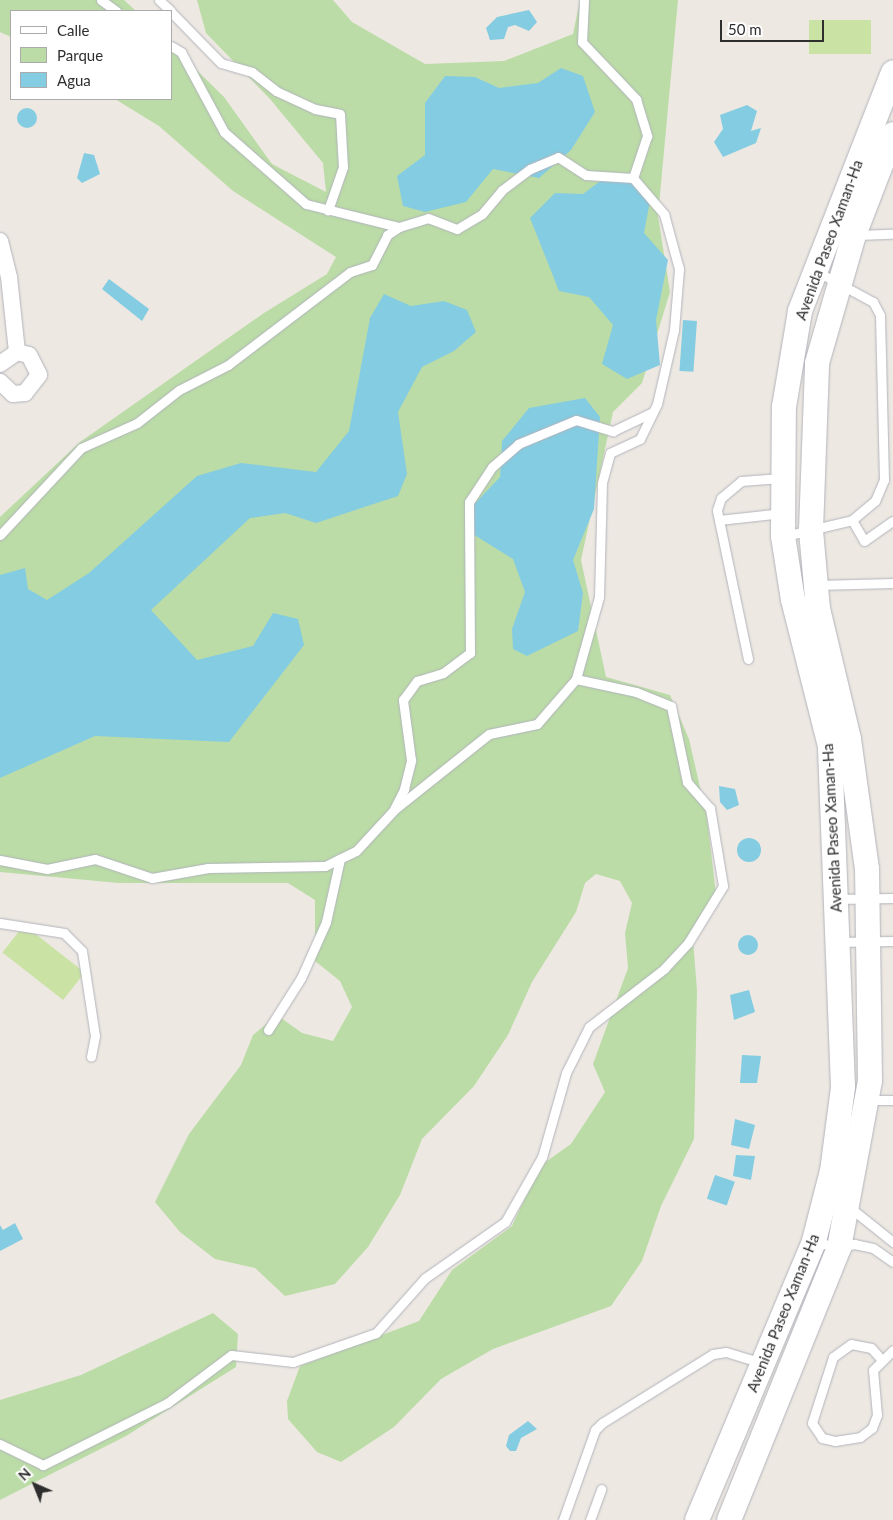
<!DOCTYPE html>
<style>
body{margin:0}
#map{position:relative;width:893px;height:1520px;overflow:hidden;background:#ede8e2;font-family:Lato,sans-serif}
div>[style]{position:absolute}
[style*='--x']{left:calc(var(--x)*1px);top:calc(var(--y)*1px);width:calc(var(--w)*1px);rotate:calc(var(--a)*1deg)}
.green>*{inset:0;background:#bbdca6}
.pitch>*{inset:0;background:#cae2a3;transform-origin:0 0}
.water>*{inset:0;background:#84cce1;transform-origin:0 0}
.round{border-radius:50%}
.roads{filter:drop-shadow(0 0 1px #b2b4bc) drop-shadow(0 0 1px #b2b4bc)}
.service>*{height:9px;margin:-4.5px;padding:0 4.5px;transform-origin:4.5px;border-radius:4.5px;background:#fff}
.minor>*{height:16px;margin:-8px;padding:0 8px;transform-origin:8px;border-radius:8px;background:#fff}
.secondary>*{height:24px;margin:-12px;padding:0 12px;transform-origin:12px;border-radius:12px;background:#fff}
span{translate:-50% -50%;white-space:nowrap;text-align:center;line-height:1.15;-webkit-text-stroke:4.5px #fff;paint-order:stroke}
.street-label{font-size:15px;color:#2e2e2e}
.legend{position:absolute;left:10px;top:10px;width:162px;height:90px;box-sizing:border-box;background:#fff;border:1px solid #ababab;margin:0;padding:6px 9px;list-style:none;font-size:15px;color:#2e2e2e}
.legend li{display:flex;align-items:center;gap:10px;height:25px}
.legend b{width:25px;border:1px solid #ababab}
.north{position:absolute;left:10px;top:1460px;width:50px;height:50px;-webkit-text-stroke:4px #fff;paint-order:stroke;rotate:316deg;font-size:14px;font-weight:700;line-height:20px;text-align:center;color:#2e2e2e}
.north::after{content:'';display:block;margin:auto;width:18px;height:22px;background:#2e2e2e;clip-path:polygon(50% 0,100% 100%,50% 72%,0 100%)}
.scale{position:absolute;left:720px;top:20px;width:104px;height:22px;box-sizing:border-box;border:2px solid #2e2e2e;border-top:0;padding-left:6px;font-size:15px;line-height:18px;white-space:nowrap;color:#2e2e2e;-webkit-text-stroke:4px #fff;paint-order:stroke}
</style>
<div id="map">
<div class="green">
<div style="clip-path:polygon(0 0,124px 0,136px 11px,11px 11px,11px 37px,0 32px)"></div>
<div style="clip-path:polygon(197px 0,333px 0,352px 22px,425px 64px,504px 61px,573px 34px,580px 0,678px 0,658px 216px,670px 292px,642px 383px,613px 412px,581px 560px,606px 677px,670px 695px,689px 739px,707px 818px,716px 894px,693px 939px,697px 991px,694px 1139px,661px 1206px,642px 1261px,611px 1306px,493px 1349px,441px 1379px,394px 1427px,341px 1462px,317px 1452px,288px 1419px,287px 1401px,300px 1366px,419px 1321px,452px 1270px,512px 1226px,540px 1166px,571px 1144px,605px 1092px,593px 1064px,628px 968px,625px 933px,632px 903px,620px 881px,596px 874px,585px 883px,576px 912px,532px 982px,508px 1035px,474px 1086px,422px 1139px,400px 1195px,368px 1247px,335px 1284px,285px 1296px,255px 1268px,215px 1259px,180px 1232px,155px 1202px,189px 1134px,241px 1065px,253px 1035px,277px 1015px,302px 1033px,333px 1041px,352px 1007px,340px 981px,315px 961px,315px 900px,288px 883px,119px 883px,0 872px,0 517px,80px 442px,264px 313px,327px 274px,336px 257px,233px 191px,159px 126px,115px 99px,171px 99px,171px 45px,224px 97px,272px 164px,326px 192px,323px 163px,270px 99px,206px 33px)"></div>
<div style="clip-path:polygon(213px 1313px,238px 1334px,236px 1367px,126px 1436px,0 1500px,0 1400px,81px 1375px)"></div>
</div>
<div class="pitch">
<div style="left:809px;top:20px;width:62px;height:34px"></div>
<div style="left:24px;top:925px;width:77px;height:35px;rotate:38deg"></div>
</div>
<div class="water">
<div style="clip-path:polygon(529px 10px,537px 22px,529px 31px,515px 25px,508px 27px,504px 39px,490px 40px,486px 28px,497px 17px)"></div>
<div style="clip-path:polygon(561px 68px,583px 76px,595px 112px,571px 150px,539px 178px,493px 169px,466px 202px,425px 212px,403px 206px,397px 176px,425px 155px,425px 103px,445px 76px,475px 77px,499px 88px,538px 83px)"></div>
<div style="clip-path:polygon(747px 105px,757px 111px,751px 131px,761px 128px,756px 143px,723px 157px,714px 142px,723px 129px,720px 115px)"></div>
<div class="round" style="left:17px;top:108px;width:20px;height:20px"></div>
<div style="clip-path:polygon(84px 153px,94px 155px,100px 174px,82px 183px,77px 178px)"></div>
<div style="clip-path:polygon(603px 179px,634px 180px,650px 201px,644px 233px,668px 260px,656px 320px,660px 365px,627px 379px,602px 364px,613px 325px,589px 297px,559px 291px,530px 218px,555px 193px,583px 194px)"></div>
<div style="clip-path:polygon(109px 279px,149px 309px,142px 321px,102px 289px)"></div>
<div style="clip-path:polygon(384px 294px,411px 306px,444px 301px,467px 310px,476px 332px,454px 351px,422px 367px,398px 412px,407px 474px,398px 496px,316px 523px,285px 513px,250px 518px,151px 610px,197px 660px,253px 646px,273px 613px,298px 619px,304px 645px,229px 742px,95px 736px,0 778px,0 575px,25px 568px,28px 589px,47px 600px,89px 573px,197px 476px,241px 463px,316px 472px,349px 431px,370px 318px)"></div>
<div style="left:683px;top:320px;width:14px;height:51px;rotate:4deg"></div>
<div style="clip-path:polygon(585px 398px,600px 417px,594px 509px,573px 560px,583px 593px,578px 631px,527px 656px,513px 649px,512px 629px,525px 592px,513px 559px,468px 531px,467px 512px,500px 477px,502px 441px,529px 408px)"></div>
<div style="clip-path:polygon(719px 786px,735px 789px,739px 805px,727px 810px,720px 802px)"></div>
<div class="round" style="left:737px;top:838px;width:24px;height:24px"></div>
<div class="round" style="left:738px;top:935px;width:20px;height:20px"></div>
<div style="clip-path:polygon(749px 990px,755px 1012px,734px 1020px,730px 995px)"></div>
<div style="clip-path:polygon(742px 1055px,761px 1056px,757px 1083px,740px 1083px)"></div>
<div style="clip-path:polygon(735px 1119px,755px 1125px,749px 1149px,731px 1145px)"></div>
<div style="clip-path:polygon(736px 1155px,755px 1156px,751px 1180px,733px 1176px)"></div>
<div style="left:715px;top:1175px;width:21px;height:25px;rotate:19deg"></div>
<div style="clip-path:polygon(15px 1223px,23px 1239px,0 1251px,0 1225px,3px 1230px)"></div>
<div style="clip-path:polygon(528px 1421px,537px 1429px,521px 1438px,516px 1451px,510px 1451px,506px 1446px,509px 1435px)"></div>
</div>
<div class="roads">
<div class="service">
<div style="--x:101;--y:0;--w:19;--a:36"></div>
<div style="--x:159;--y:0;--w:16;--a:43"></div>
<div style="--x:584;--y:0;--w:42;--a:92.7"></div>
<div style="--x:582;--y:42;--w:79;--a:46.5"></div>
<div style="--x:636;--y:99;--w:39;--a:73"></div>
<div style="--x:647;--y:136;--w:44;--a:108.4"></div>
<div style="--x:171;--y:12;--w:71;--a:45.6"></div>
<div style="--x:221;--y:63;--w:32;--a:16"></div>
<div style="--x:252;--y:72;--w:31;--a:38"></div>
<div style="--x:276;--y:91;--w:43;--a:24.8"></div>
<div style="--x:315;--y:109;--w:25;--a:11"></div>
<div style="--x:340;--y:114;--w:53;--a:86.8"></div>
<div style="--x:343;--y:167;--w:46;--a:109.2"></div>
<div style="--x:171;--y:46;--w:12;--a:31"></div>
<div style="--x:181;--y:52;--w:91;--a:61.7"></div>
<div style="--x:224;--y:132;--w:109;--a:41.3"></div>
<div style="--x:306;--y:204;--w:96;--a:13.9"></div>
<div style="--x:856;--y:235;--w:37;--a:-2"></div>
<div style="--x:719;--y:520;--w:64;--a:-6.2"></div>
<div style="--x:852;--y:520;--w:24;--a:60"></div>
<div style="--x:864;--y:541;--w:35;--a:-35"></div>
<div style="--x:0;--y:535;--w:119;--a:-47"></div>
<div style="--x:81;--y:448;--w:61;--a:-24.1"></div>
<div style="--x:137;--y:423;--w:53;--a:-38.2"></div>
<div style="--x:179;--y:390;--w:55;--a:-27"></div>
<div style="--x:228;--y:365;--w:153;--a:-37.3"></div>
<div style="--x:350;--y:272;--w:23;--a:-18"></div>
<div style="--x:372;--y:265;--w:34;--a:-63"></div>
<div style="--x:387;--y:235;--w:14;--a:-34"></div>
<div style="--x:399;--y:227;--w:30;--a:-17"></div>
<div style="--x:428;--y:218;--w:31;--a:21"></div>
<div style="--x:457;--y:229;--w:29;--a:-31"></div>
<div style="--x:482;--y:214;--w:31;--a:-50"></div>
<div style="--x:502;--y:190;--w:35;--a:-37"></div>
<div style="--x:530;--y:169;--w:30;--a:-23"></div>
<div style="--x:558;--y:157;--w:33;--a:33"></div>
<div style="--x:586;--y:175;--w:47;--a:3.7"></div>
<div style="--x:633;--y:178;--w:48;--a:49.3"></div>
<div style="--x:664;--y:214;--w:57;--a:74.7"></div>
<div style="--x:679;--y:269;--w:61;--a:94.7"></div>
<div style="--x:674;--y:330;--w:76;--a:102.9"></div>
<div style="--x:657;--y:404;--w:39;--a:116"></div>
<div style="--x:640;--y:439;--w:33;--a:155"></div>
<div style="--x:610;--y:453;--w:31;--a:105"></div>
<div style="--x:602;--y:483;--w:114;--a:91.5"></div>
<div style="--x:599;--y:597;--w:85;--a:105.7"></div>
<div style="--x:576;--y:679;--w:61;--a:12.2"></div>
<div style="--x:636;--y:692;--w:38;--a:22"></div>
<div style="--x:671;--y:706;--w:78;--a:78.1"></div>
<div style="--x:687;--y:782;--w:35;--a:49"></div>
<div style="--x:710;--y:808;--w:79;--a:80.5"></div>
<div style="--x:723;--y:886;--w:67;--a:121.6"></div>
<div style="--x:688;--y:943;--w:35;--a:133"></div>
<div style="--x:664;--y:969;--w:95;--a:142.3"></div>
<div style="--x:589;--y:1027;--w:51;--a:116.6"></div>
<div style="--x:566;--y:1073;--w:87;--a:105.9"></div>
<div style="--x:542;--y:1157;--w:75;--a:119.6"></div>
<div style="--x:505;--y:1222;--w:98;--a:145"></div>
<div style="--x:425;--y:1278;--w:74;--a:131.7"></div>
<div style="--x:376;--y:1333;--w:88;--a:160.7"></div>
<div style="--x:293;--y:1362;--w:62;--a:-173.6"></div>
<div style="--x:231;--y:1355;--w:80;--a:143.1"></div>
<div style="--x:167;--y:1403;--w:139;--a:153.4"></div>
<div style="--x:43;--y:1465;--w:48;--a:-154"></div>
<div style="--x:785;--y:536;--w:69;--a:-13.4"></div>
<div style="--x:852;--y:520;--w:30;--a:-40"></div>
<div style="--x:875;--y:501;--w:23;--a:-67"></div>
<div style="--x:884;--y:480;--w:165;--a:-91.4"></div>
<div style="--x:880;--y:315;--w:15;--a:-118"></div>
<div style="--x:873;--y:302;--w:65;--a:-151.5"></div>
<div style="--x:817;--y:585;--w:76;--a:-1.5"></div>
<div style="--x:748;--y:659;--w:152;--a:-101.8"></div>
<div style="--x:717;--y:510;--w:13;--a:-72"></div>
<div style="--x:721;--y:498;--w:26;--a:-40"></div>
<div style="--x:741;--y:481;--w:40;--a:-4.3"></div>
<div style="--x:395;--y:809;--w:120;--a:-38.6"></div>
<div style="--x:489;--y:734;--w:49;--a:-11.8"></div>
<div style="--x:537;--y:724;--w:60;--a:-49.1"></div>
<div style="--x:0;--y:860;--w:48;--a:10.8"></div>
<div style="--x:47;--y:869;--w:49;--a:-11.8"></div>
<div style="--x:95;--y:859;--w:60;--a:18.4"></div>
<div style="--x:152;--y:878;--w:57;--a:-10.1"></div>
<div style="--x:208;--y:868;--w:117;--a:-1"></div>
<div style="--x:325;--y:866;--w:34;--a:-26"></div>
<div style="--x:356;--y:851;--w:54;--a:-47.2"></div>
<div style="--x:393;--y:811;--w:25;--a:-63"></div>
<div style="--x:404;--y:789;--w:30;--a:-76"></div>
<div style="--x:411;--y:760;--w:61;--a:-97.6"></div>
<div style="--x:403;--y:700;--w:24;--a:-54"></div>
<div style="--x:417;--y:681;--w:27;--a:-17"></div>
<div style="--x:443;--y:673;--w:34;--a:-37"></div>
<div style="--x:470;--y:653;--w:151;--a:-90.4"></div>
<div style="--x:469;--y:502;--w:42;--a:-56.7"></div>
<div style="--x:492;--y:467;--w:35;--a:-41"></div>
<div style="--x:518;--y:444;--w:63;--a:-22.5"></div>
<div style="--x:576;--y:420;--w:39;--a:17"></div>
<div style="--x:613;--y:431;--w:44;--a:-25.4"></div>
<div style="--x:836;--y:899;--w:57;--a:-1"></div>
<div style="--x:0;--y:923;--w:65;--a:8.9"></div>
<div style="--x:64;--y:933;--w:25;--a:45"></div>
<div style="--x:82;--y:951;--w:86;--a:81.3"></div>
<div style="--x:95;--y:1036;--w:21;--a:101"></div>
<div style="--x:838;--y:942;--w:55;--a:-1"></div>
<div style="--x:268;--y:1030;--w:62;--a:-57.6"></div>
<div style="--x:301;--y:978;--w:61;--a:-65.9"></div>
<div style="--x:326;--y:922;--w:65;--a:-77.5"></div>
<div style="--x:867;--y:1100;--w:26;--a:0"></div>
<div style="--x:848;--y:1206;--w:58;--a:38.7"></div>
<div style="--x:814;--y:1241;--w:26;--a:16"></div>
<div style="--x:839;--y:1248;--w:16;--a:-15"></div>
<div style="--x:854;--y:1244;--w:19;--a:12"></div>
<div style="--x:873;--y:1248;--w:24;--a:35"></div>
<div style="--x:881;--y:1359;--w:15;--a:-132"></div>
<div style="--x:871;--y:1348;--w:20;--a:-169"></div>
<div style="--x:851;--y:1344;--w:22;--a:144"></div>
<div style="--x:833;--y:1357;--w:69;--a:107.7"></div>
<div style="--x:812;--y:1423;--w:18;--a:56"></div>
<div style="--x:822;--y:1438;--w:13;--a:13"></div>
<div style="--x:835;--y:1441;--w:25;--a:-9"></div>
<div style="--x:860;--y:1437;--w:15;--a:-37"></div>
<div style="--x:872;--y:1428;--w:14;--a:-69"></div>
<div style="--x:877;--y:1415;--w:45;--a:-95.1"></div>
<div style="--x:873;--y:1370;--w:28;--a:-45"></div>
<div style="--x:563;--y:1520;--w:96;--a:-70.4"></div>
<div style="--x:595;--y:1430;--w:10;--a:-45"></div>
<div style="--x:602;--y:1423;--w:131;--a:-31.9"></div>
<div style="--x:713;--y:1354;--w:13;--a:-9"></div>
<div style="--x:726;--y:1352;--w:39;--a:17"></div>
<div style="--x:590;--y:1520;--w:33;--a:-70"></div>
</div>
<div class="minor">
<div style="--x:0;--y:241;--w:37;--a:76"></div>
<div style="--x:9;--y:277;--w:75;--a:83.9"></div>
<div style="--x:0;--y:364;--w:21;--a:-35"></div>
<div style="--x:17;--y:352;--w:12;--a:14"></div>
<div style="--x:29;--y:355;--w:22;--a:63"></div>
<div style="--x:39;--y:375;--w:23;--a:128"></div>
<div style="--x:25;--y:393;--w:12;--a:175"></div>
<div style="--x:13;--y:394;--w:18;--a:-137"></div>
</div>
<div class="secondary">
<div style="--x:697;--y:1520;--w:303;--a:-67.2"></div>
<div style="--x:814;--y:1241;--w:72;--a:-75.6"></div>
<div style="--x:832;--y:1171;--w:85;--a:-82.5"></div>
<div style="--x:843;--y:1087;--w:341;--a:-92.2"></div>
<div style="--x:830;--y:746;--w:151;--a:-104.2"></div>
<div style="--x:793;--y:600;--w:65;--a:-98.9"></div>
<div style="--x:783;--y:536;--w:129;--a:-89.6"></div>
<div style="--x:784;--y:407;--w:97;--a:-80.5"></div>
<div style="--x:800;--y:311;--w:256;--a:-68.7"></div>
<div style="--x:729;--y:1520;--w:293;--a:-68"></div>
<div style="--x:839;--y:1248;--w:170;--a:-79.5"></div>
<div style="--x:870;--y:1081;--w:212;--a:-90.8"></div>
<div style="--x:867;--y:869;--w:131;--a:-97.9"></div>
<div style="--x:849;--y:739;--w:134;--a:-103.4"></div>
<div style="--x:818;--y:609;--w:79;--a:-95.1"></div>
<div style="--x:811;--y:530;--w:167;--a:-87.9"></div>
<div style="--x:817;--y:363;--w:133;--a:-73.9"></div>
<div style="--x:854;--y:235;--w:108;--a:-68.9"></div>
</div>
</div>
<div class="street-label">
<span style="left:829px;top:240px;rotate:-70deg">Avenida Paseo Xaman-Ha</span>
<span style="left:832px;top:828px;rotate:-93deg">Avenida Paseo Xaman-Ha</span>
<span style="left:783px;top:1313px;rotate:-68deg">Avenida Paseo Xaman-Ha</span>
</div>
<ul class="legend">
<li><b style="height:6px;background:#fff"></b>Calle</li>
<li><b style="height:14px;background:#bbdca6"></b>Parque</li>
<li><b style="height:14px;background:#84cce1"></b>Agua</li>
</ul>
<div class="north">N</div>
<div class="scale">50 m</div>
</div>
